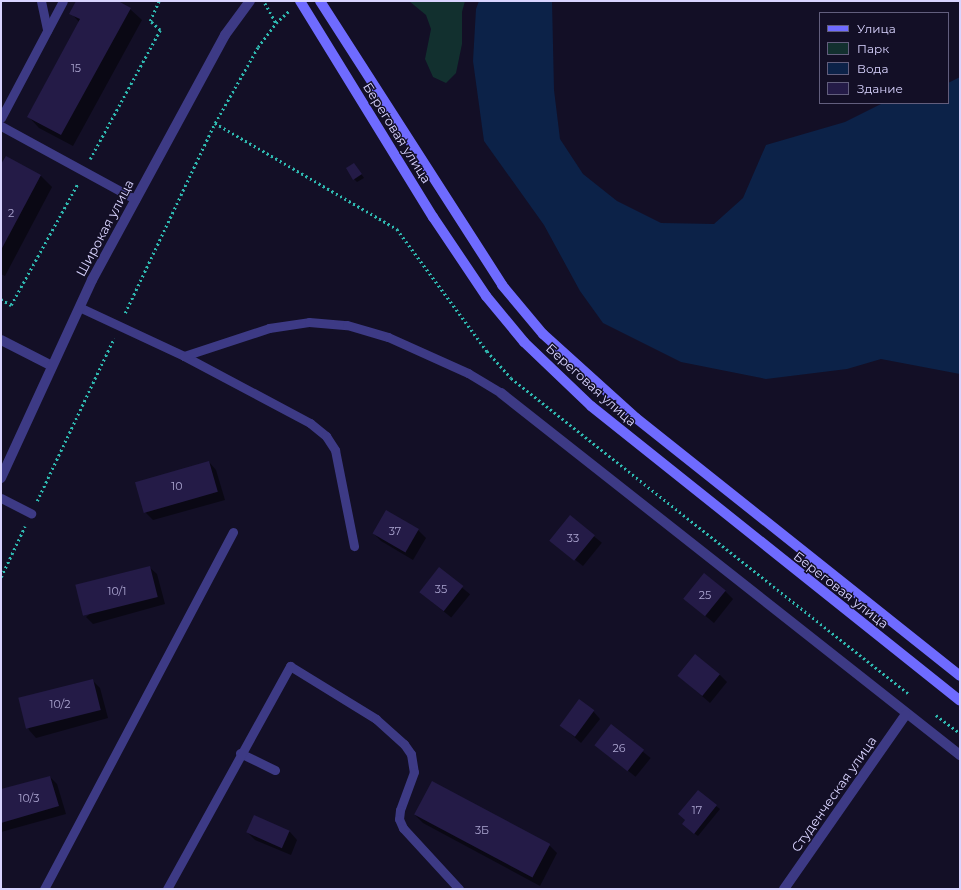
<!DOCTYPE html>
<meta charset="utf-8">
<style>
body{margin:0}
#map{position:relative;width:961px;height:890px;overflow:hidden;background:#130f26;font-family:Montserrat,sans-serif}
div>[style]{position:absolute}
[style*='--x']{left:calc(var(--x)*1px);top:calc(var(--y)*1px);width:calc(var(--w)*1px);rotate:calc(var(--a)*1deg)}
.green>*{inset:0;background:#12302f}
.water>*{inset:0;background:#0c2248}
.shadow>*{inset:0;background:#0007;transform-origin:0 0}
.building>*{inset:0;background:#241b47;transform-origin:0 0}
.path>*{height:2.5px;margin-top:-1.25px;transform-origin:0;background:repeating-linear-gradient(90deg,#2fb8b0 0 2px,transparent 0 5px)}
.service>*{height:9px;margin:-4.5px;padding:0 4.5px;transform-origin:4.5px;border-radius:4.5px;background:#3d3a85}
.minor>*{height:10px;margin:-5px;padding:0 5px;transform-origin:5px;border-radius:5px;background:#3d3a85}
.tertiary>*{height:10px;margin:-5px;padding:0 5px;transform-origin:5px;border-radius:5px;background:#3d3a85}
.secondary>*{height:10px;margin:-5px;padding:0 5px;transform-origin:5px;border-radius:5px;background:#6f6bff}
span{translate:-50% -50%;white-space:nowrap;text-align:center;line-height:1.15;-webkit-text-stroke:3px #130f26;paint-order:stroke}
.number-label{font-size:11px;color:#aca6d1}
.number-label span{-webkit-text-stroke-width:0}
.street-label{font-size:13px;color:#d9d4ff}
.frame{position:absolute;inset:0;border:2px solid #d9d4ff;pointer-events:none}
.legend{position:absolute;left:819px;top:12px;width:130px;height:92px;box-sizing:border-box;background:#130f26;border:1px solid #625e7d;margin:0;padding:5px 7px;list-style:none;font-size:12px;color:#d9d4ff}
.legend li{display:flex;align-items:center;gap:8px;height:20px}
.legend b{width:20px;border:1px solid #625e7d}
</style>
<div id="map">
<div class="green">
<div style="clip-path:polygon(409px 1px,465px 1px,462px 12px,462px 44px,456px 73px,446px 83px,433px 77px,425px 59px,431px 29px,426px 15px)"></div>
</div>
<div class="water">
<div style="clip-path:polygon(479px 1px,552px 1px,554px 90px,560px 139px,583px 174px,617px 201px,661px 223px,714px 224px,743px 198px,766px 145px,845px 122px,883px 103px,948px 103px,948px 83px,960px 77px,960px 374px,881px 359px,847px 369px,766px 379px,681px 362px,603px 323px,580px 291px,544px 225px,484px 141px,473px 61px,476px 9px)"></div>
</div>
<div class="shadow">
<div style="clip-path:polygon(77px 1px,116px 1px,130px 9px,142px 20px,73px 146px,39px 128px,28px 116px,79px 22px,71px 13px)"></div>
<div style="clip-path:polygon(6px 157px,41px 176px,52px 187px,5px 276px,1px 274px,1px 167px)"></div>
<div style="clip-path:polygon(354px 164px,364px 178px,357px 182px,354px 179px)"></div>
<div style="clip-path:polygon(209px 462px,216px 470px,225px 500px,153px 520px,145px 512px)"></div>
<div style="left:570px;top:517px;width:41px;height:30px;rotate:39deg"></div>
<div style="clip-path:polygon(418px 530px,426px 538px,413px 560px,381px 541px,373px 533px)"></div>
<div style="clip-path:polygon(149px 567px,157px 574px,165px 604px,93px 624px,86px 617px)"></div>
<div style="left:439px;top:569px;width:40px;height:30px;rotate:39deg"></div>
<div style="clip-path:polygon(725px 591px,733px 599px,714px 623px,685px 599px)"></div>
<div style="clip-path:polygon(719px 674px,727px 682px,710px 703px,679px 676px)"></div>
<div style="clip-path:polygon(92px 680px,100px 688px,108px 718px,36px 738px,29px 730px,20px 700px)"></div>
<div style="clip-path:polygon(593px 711px,600px 719px,581px 743px,561px 725px)"></div>
<div style="left:611px;top:726px;width:51px;height:24px;rotate:39deg"></div>
<div style="clip-path:polygon(50px 777px,57px 784px,66px 814px,1px 832px,1px 790px)"></div>
<div style="clip-path:polygon(432px 783px,550px 846px,557px 853px,540px 886px,423px 823px,415px 815px)"></div>
<div style="clip-path:polygon(716px 806px,720px 809px,698px 836px,687px 828px)"></div>
<div style="clip-path:polygon(254px 817px,290px 832px,297px 840px,291px 855px,255px 840px,247px 832px)"></div>
</div>
<div class="building">
<div style="clip-path:polygon(76px 1px,118px 1px,131px 8px,61px 135px,27px 117px,80px 19px,69px 14px)"></div>
<div style="clip-path:polygon(6px 156px,41px 175px,1px 250px,1px 164px)"></div>
<div style="clip-path:polygon(354px 163px,362px 174px,353px 180px,346px 168px)"></div>
<div style="left:209px;top:461px;width:32px;height:77px;rotate:74deg"></div>
<div style="left:386px;top:510px;width:38px;height:27px;rotate:30deg"></div>
<div style="left:570px;top:515px;width:32px;height:33px;rotate:39deg"></div>
<div style="left:150px;top:566px;width:32px;height:77px;rotate:76deg"></div>
<div style="left:439px;top:567px;width:31px;height:32px;rotate:38deg"></div>
<div style="left:704px;top:573px;width:28px;height:33px;rotate:39deg"></div>
<div style="left:695px;top:654px;width:32px;height:28px;rotate:39deg"></div>
<div style="left:93px;top:679px;width:32px;height:77px;rotate:76deg"></div>
<div style="left:579px;top:699px;width:19px;height:33px;rotate:36deg"></div>
<div style="left:611px;top:724px;width:42px;height:27px;rotate:38deg"></div>
<div style="clip-path:polygon(50px 776px,59px 806px,1px 823px,1px 789px)"></div>
<div style="left:432px;top:781px;width:134px;height:38px;rotate:28deg"></div>
<div style="clip-path:polygon(698px 790px,717px 805px,694px 834px,682px 824px,685px 820px,678px 814px)"></div>
<div style="left:254px;top:815px;width:39px;height:19px;rotate:24deg"></div>
</div>
<div class="path">
<div style="--x:265;--y:3;--w:23;--a:61"></div>
<div style="--x:276;--y:23;--w:18;--a:-43"></div>
<div style="--x:215;--y:123;--w:211;--a:30.2"></div>
<div style="--x:397;--y:229;--w:152;--a:53.6"></div>
<div style="--x:487;--y:351;--w:36;--a:48"></div>
<div style="--x:511;--y:378;--w:508;--a:38.45"></div>
<div style="--x:90;--y:159;--w:147;--a:-61.5"></div>
<div style="--x:160;--y:30;--w:13;--a:-138"></div>
<div style="--x:150;--y:21;--w:22;--a:-66"></div>
<div style="--x:1;--y:299;--w:12;--a:31"></div>
<div style="--x:11;--y:305;--w:139;--a:-61.2"></div>
<div style="--x:125;--y:313;--w:210;--a:-64.7"></div>
<div style="--x:215;--y:123;--w:87;--a:-60.5"></div>
<div style="--x:258;--y:47;--w:30;--a:-53"></div>
<div style="--x:37;--y:501;--w:180;--a:-64.7"></div>
<div style="--x:1;--y:577;--w:56;--a:-64.8"></div>
<div style="--x:936;--y:715;--w:30;--a:37"></div>
</div>
<div class="service">
<div style="--x:41;--y:1;--w:30;--a:78"></div>
<div style="--x:1;--y:118;--w:132;--a:-62.1"></div>
<div style="--x:1;--y:126;--w:153;--a:28.6"></div>
<div style="--x:79;--y:307;--w:116;--a:25"></div>
<div style="--x:184;--y:356;--w:143;--a:28"></div>
<div style="--x:310;--y:423;--w:21;--a:39"></div>
<div style="--x:326;--y:436;--w:17;--a:57"></div>
<div style="--x:335;--y:450;--w:98;--a:78.8"></div>
<div style="--x:184;--y:356;--w:89;--a:-18.2"></div>
<div style="--x:269;--y:328;--w:40;--a:-8.5"></div>
<div style="--x:309;--y:322;--w:38;--a:5"></div>
<div style="--x:347;--y:325;--w:43;--a:16.3"></div>
<div style="--x:388;--y:337;--w:88;--a:24.2"></div>
<div style="--x:468;--y:373;--w:39;--a:31"></div>
<div style="--x:1;--y:498;--w:34;--a:27"></div>
<div style="--x:240;--y:753;--w:39;--a:26"></div>
<div style="--x:44;--y:889;--w:404;--a:-62.1"></div>
<div style="--x:167;--y:889;--w:255;--a:-61.1"></div>
<div style="--x:290;--y:666;--w:101;--a:31.6"></div>
<div style="--x:376;--y:719;--w:38;--a:42"></div>
<div style="--x:404;--y:744;--w:12;--a:55"></div>
<div style="--x:411;--y:754;--w:18;--a:81"></div>
<div style="--x:414;--y:772;--w:40;--a:110.2"></div>
<div style="--x:400;--y:810;--w:9;--a:96"></div>
<div style="--x:399;--y:819;--w:10;--a:66"></div>
<div style="--x:403;--y:828;--w:83;--a:47.4"></div>
</div>
<div class="minor">
<div style="--x:1;--y:340;--w:57;--a:27"></div>
<div style="--x:501;--y:393;--w:585;--a:38.26"></div>
<div style="--x:784;--y:889;--w:213;--a:-55.1"></div>
</div>
<div class="tertiary">
<div style="--x:1;--y:478;--w:218;--a:-65.3"></div>
<div style="--x:92;--y:280;--w:279;--a:-61.5"></div>
<div style="--x:225;--y:35;--w:42;--a:-53.7"></div>
</div>
<div class="secondary">
<div style="--x:300;--y:1;--w:254;--a:58.4"></div>
<div style="--x:433;--y:217;--w:95;--a:56.1"></div>
<div style="--x:486;--y:296;--w:60;--a:50.4"></div>
<div style="--x:524;--y:342;--w:93;--a:43.7"></div>
<div style="--x:591;--y:406;--w:472;--a:38.6"></div>
<div style="--x:320;--y:1;--w:337;--a:57.3"></div>
<div style="--x:502;--y:285;--w:64;--a:50.1"></div>
<div style="--x:543;--y:334;--w:125;--a:42.1"></div>
<div style="--x:636;--y:418;--w:414;--a:38.5"></div>
</div>
<div class="number-label">
<span style="left:76px;top:68px">15</span>
<span style="left:11px;top:213px">2</span>
<span style="left:177px;top:486px">10</span>
<span style="left:395px;top:531px">37</span>
<span style="left:573px;top:538px">33</span>
<span style="left:441px;top:589px">35</span>
<span style="left:117px;top:591px">10/1</span>
<span style="left:705px;top:595px">25</span>
<span style="left:60px;top:704px">10/2</span>
<span style="left:619px;top:748px">26</span>
<span style="left:29px;top:798px">10/3</span>
<span style="left:697px;top:810px">17</span>
<span style="left:482px;top:830px">3Б</span>
</div>
<div class="street-label">
<span style="left:397px;top:133px;rotate:58deg">Береговая улица</span>
<span style="left:105px;top:228px;rotate:-62deg">Широкая улица</span>
<span style="left:591px;top:385px;rotate:42deg">Береговая улица</span>
<span style="left:841px;top:590px;rotate:38deg">Береговая улица</span>
<span style="left:834px;top:794px;rotate:-55deg">Студенческая улица</span>
</div>
<div class="frame"></div>
<ul class="legend">
<li><b style="height:5px;background:#6f6bff"></b>Улица</li>
<li><b style="height:11px;background:#12302f"></b>Парк</li>
<li><b style="height:11px;background:#0c2248"></b>Вода</li>
<li><b style="height:11px;background:#241b47"></b>Здание</li>
</ul>
</div>
